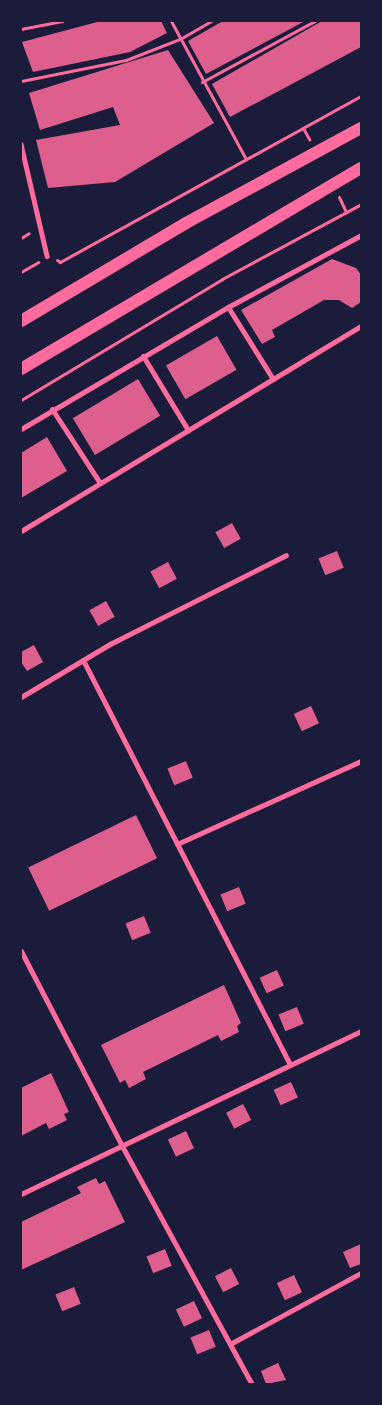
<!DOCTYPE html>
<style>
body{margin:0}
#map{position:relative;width:382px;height:1405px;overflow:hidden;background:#1b1b3a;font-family:Roboto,sans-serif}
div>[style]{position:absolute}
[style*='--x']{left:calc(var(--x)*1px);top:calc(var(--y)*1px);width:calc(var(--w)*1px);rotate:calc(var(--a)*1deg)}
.building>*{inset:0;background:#dd5f8e;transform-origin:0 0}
.path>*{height:3px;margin:-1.5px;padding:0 1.5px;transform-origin:1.5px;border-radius:1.5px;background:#ff6b9d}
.pedestrian>*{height:4.5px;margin:-2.25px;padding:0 2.25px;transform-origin:2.25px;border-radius:2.25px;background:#ff6b9d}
.minor>*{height:5px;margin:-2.5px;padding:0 2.5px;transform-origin:2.5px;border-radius:2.5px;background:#ff6b9d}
.primary>*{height:12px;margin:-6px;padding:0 6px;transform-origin:6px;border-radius:6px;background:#ff6b9d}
span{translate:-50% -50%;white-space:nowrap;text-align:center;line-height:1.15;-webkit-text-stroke:4.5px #1b1b3a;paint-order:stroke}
.frame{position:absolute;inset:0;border:22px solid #1b1b3a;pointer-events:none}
</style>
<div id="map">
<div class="building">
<div style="clip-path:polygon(101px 21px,161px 21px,167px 33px,130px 52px,33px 72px,22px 42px)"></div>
<div style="clip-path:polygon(223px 21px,305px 21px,206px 74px,188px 41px)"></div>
<div style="clip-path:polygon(322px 21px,361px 21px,361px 47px,230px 117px,212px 84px)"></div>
<div style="clip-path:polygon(168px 50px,214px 123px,115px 182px,48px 188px,36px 140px,120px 125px,113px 107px,40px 130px,29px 93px)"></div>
<div style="clip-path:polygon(332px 259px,356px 268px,361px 275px,361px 302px,352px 308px,339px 300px,324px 300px,272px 330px,275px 337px,262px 344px,241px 310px)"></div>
<div style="left:217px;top:336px;width:39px;height:59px;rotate:60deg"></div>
<div style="left:138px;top:379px;width:43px;height:76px;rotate:59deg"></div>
<div style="clip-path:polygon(47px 437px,67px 471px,21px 498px,21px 453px)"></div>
<div style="left:232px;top:523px;width:18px;height:19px;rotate:61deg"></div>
<div style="left:337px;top:551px;width:18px;height:20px;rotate:68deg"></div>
<div style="left:168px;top:562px;width:19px;height:20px;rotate:62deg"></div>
<div style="left:106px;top:601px;width:18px;height:19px;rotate:61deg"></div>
<div style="clip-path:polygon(34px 645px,43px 662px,27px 671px,21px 662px,21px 652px)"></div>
<div style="left:311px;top:706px;width:19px;height:19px;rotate:65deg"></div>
<div style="left:186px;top:761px;width:18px;height:20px;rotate:68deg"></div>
<div style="left:136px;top:815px;width:48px;height:120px;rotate:64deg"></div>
<div style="left:239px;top:887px;width:18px;height:20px;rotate:68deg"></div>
<div style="left:144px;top:916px;width:18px;height:20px;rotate:68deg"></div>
<div style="left:277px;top:970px;width:17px;height:19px;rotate:66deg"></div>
<div style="clip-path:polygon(224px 985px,241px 1023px,237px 1026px,239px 1032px,221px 1041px,218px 1035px,143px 1072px,146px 1079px,129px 1088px,125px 1080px,120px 1083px,101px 1045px)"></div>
<div style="left:297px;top:1007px;width:18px;height:20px;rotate:68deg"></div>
<div style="clip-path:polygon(51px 1073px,69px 1112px,64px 1114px,67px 1120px,49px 1129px,46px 1123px,21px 1136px,21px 1088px)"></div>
<div style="left:291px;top:1082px;width:17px;height:19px;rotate:66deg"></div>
<div style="left:243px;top:1104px;width:18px;height:19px;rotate:63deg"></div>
<div style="left:186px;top:1131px;width:19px;height:20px;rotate:65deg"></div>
<div style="clip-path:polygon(96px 1178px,99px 1184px,105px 1181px,125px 1222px,21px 1270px,21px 1222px,81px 1193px,77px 1187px)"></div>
<div style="clip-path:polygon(361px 1244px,361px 1264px,350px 1268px,343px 1252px)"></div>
<div style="left:165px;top:1249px;width:18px;height:20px;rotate:68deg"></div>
<div style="left:231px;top:1268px;width:18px;height:18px;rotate:63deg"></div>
<div style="left:294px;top:1275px;width:19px;height:19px;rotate:65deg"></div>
<div style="left:74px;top:1287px;width:18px;height:20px;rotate:68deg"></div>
<div style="left:194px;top:1301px;width:19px;height:20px;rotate:65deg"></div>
<div style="left:209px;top:1330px;width:18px;height:20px;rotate:68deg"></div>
<div style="clip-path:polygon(278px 1363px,286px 1380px,266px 1384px,261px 1371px)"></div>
</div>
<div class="path">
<div style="--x:171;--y:21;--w:157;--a:61.5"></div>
<div style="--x:21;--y:29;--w:42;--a:-11"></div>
<div style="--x:21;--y:81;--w:107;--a:-11.3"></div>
<div style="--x:126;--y:60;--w:58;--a:-21.3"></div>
<div style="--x:180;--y:39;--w:36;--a:-30"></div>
<div style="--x:202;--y:82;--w:128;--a:-28.4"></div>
<div style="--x:303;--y:128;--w:13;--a:61"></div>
<div style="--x:339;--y:197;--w:17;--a:65"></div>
<div style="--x:21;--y:238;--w:9;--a:-32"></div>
<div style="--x:57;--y:260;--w:4;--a:34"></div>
<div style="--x:60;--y:262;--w:344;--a:-28.9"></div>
<div style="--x:21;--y:272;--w:20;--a:-30"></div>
<div style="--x:21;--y:400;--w:235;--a:-31"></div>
<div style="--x:222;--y:279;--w:158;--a:-28.3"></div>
</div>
<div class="pedestrian">
<div style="--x:21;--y:144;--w:115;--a:76.9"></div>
</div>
<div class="minor">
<div style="--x:228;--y:307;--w:85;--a:58"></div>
<div style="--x:143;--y:356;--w:87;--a:58.7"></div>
<div style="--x:52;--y:409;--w:88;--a:57"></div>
<div style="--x:21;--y:429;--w:240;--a:-30.5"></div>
<div style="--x:228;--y:307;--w:151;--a:-28.4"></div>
<div style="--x:21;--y:531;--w:397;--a:-31.1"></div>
<div style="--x:83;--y:660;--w:455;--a:62.9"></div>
<div style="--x:21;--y:697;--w:104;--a:-30.8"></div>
<div style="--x:110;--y:644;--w:197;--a:-26.8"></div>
<div style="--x:177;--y:844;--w:202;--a:-24.3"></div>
<div style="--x:21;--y:951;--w:220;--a:62.6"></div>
<div style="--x:122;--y:1146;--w:271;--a:61.4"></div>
<div style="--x:21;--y:1194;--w:377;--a:-25.6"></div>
<div style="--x:230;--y:1344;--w:149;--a:-28.5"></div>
</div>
<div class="primary">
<div style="--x:21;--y:321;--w:192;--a:-30.7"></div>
<div style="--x:186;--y:223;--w:199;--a:-28.5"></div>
<div style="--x:21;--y:369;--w:395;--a:-30.6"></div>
</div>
<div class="frame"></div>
</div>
